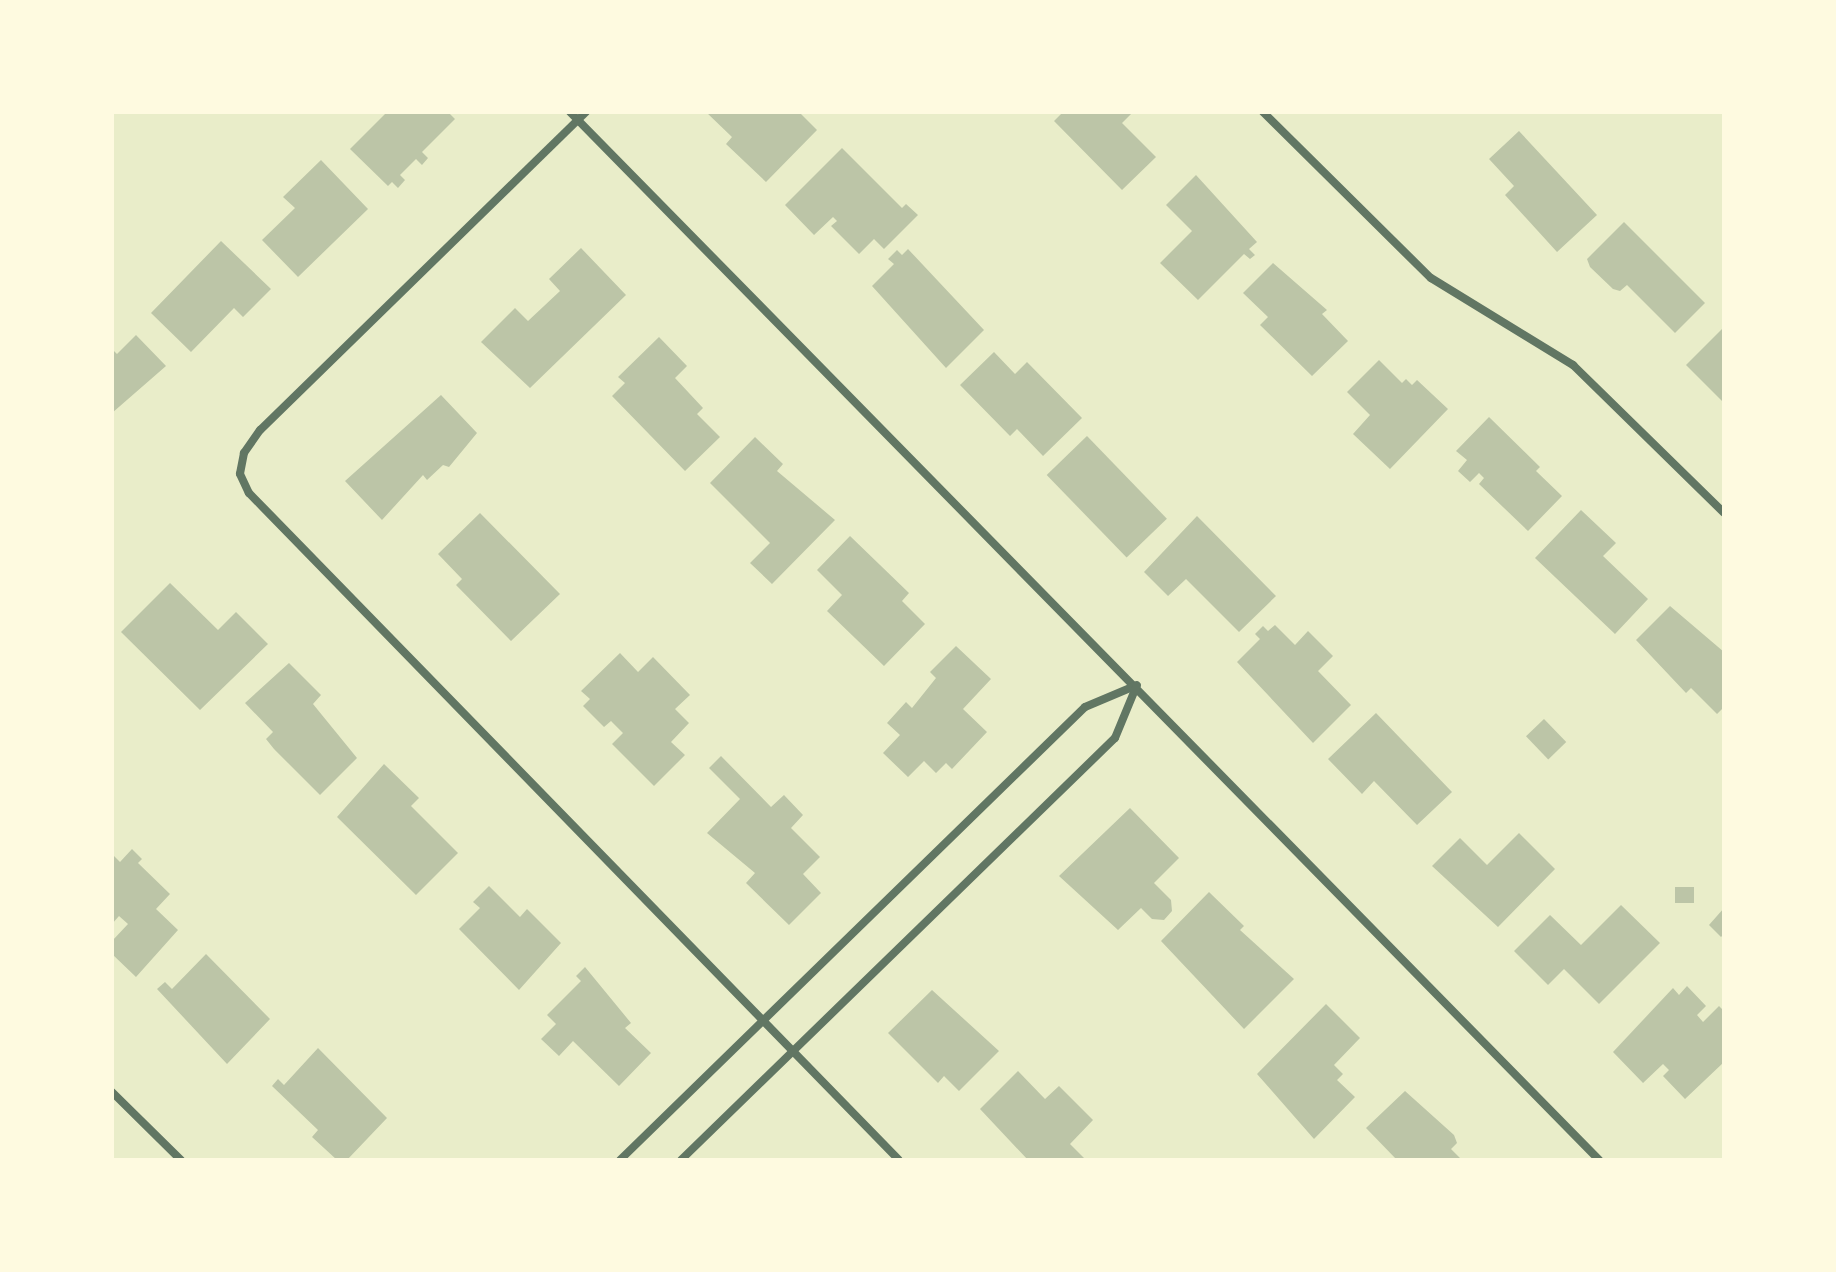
<!DOCTYPE html>
<style>
body{margin:0}
#map{position:relative;width:1836px;height:1272px;overflow:hidden;background:#e9edc9;font-family:"Roboto Condensed",sans-serif}
div>[style]{position:absolute}
[style*='--x']{left:calc(var(--x)*1px);top:calc(var(--y)*1px);width:calc(var(--w)*1px);rotate:calc(var(--a)*1deg)}
.building>*{inset:0;background:#bcc5a7;transform-origin:0 0}
.minor>*{height:8px;margin:-4px;padding:0 4px;transform-origin:4px;border-radius:4px;background:#617663}
span{translate:-50% -50%;white-space:nowrap;text-align:center;line-height:1.15;-webkit-text-stroke:6px #fefae0;paint-order:stroke}
.frame{position:absolute;inset:0;border:114px solid #fefae0;pointer-events:none}
</style>
<div id="map">
<div class="building">
<div style="clip-path:polygon(387px 112px,448px 112px,455px 119px,422px 152px,428px 158px,422px 165px,416px 159px,400px 175px,405px 180px,398px 188px,392px 182px,388px 186px,350px 149px)"></div>
<div style="clip-path:polygon(706px 112px,799px 112px,817px 130px,766px 182px,726px 144px,732px 137px)"></div>
<div style="clip-path:polygon(1063px 112px,1133px 112px,1122px 123px,1156px 157px,1122px 190px,1054px 121px)"></div>
<div style="clip-path:polygon(1519px 131px,1597px 215px,1557px 252px,1505px 195px,1514px 186px,1489px 159px)"></div>
<div style="clip-path:polygon(842px 148px,902px 208px,906px 204px,918px 215px,884px 249px,874px 239px,859px 254px,831px 226px,837px 221px,833px 217px,814px 235px,785px 205px)"></div>
<div style="clip-path:polygon(321px 160px,368px 209px,298px 277px,262px 240px,295px 208px,283px 197px)"></div>
<div style="clip-path:polygon(1196px 175px,1257px 242px,1249px 249px,1255px 255px,1250px 259px,1244px 254px,1198px 300px,1160px 263px,1192px 231px,1166px 205px)"></div>
<div style="clip-path:polygon(1624px 222px,1705px 303px,1675px 333px,1627px 285px,1620px 291px,1613px 289px,1590px 267px,1587px 259px)"></div>
<div style="clip-path:polygon(221px 241px,271px 289px,243px 317px,234px 308px,191px 352px,151px 313px)"></div>
<div style="clip-path:polygon(581px 248px,626px 295px,530px 388px,481px 342px,515px 308px,528px 321px,560px 291px,549px 279px)"></div>
<div style="clip-path:polygon(908px 249px,984px 330px,946px 368px,872px 286px,894px 264px,888px 259px,897px 250px,902px 255px)"></div>
<div style="clip-path:polygon(1273px 263px,1327px 310px,1322px 314px,1348px 341px,1312px 376px,1260px 325px,1268px 317px,1243px 293px)"></div>
<div style="clip-path:polygon(1724px 327px,1724px 403px,1686px 365px)"></div>
<div style="clip-path:polygon(136px 335px,166px 366px,112px 413px,112px 349px,117px 354px)"></div>
<div style="clip-path:polygon(659px 337px,687px 366px,675px 378px,703px 408px,697px 414px,720px 437px,685px 471px,612px 396px,625px 383px,618px 377px)"></div>
<div style="clip-path:polygon(994px 352px,1015px 374px,1027px 362px,1082px 418px,1043px 456px,1017px 429px,1010px 436px,960px 385px)"></div>
<div style="clip-path:polygon(1379px 360px,1402px 383px,1406px 379px,1412px 385px,1417px 380px,1448px 409px,1390px 469px,1353px 434px,1370px 415px,1347px 392px)"></div>
<div style="clip-path:polygon(441px 395px,477px 433px,449px 467px,443px 465px,427px 480px,423px 475px,382px 520px,345px 481px)"></div>
<div style="clip-path:polygon(1489px 417px,1540px 467px,1536px 471px,1562px 496px,1528px 531px,1479px 484px,1484px 478px,1479px 473px,1470px 482px,1458px 471px,1467px 460px,1456px 451px)"></div>
<div style="left:1087px;top:436px;width:115px;height:56px;rotate:46deg"></div>
<div style="clip-path:polygon(755px 437px,783px 464px,777px 471px,835px 520px,772px 584px,750px 563px,770px 543px,710px 483px)"></div>
<div style="clip-path:polygon(1581px 510px,1616px 543px,1603px 556px,1648px 599px,1615px 634px,1535px 558px)"></div>
<div style="clip-path:polygon(480px 513px,560px 594px,511px 641px,456px 585px,462px 579px,438px 554px)"></div>
<div style="clip-path:polygon(1197px 516px,1276px 596px,1239px 632px,1186px 579px,1168px 596px,1144px 572px)"></div>
<div style="clip-path:polygon(850px 536px,909px 593px,902px 601px,925px 624px,884px 666px,827px 611px,842px 595px,817px 570px)"></div>
<div style="clip-path:polygon(170px 583px,218px 630px,236px 612px,268px 644px,200px 710px,121px 632px)"></div>
<div style="clip-path:polygon(1670px 606px,1724px 652px,1724px 707px,1717px 714px,1691px 688px,1686px 693px,1636px 640px)"></div>
<div style="clip-path:polygon(1275px 625px,1295px 645px,1308px 631px,1333px 656px,1318px 671px,1351px 705px,1313px 743px,1237px 662px,1260px 639px,1255px 634px,1263px 626px,1268px 631px)"></div>
<div style="clip-path:polygon(956px 646px,991px 679px,963px 709px,987px 732px,952px 769px,946px 763px,936px 773px,924px 761px,908px 777px,883px 753px,900px 735px,887px 723px,906px 702px,912px 708px,936px 678px,930px 672px)"></div>
<div style="clip-path:polygon(620px 653px,638px 672px,653px 657px,690px 695px,675px 709px,689px 723px,671px 742px,685px 755px,654px 786px,612px 744px,623px 733px,611px 721px,604px 727px,583px 706px,590px 699px,581px 691px)"></div>
<div style="clip-path:polygon(289px 663px,321px 695px,313px 704px,357px 758px,320px 795px,274px 749px,266px 739px,273px 732px,245px 703px)"></div>
<div style="clip-path:polygon(1376px 713px,1452px 792px,1417px 825px,1374px 781px,1362px 794px,1328px 759px)"></div>
<div style="left:1544px;top:719px;width:32px;height:25px;rotate:46deg"></div>
<div style="clip-path:polygon(721px 756px,771px 807px,784px 795px,803px 815px,791px 828px,820px 857px,803px 874px,821px 893px,789px 925px,746px 883px,755px 873px,707px 833px,740px 799px,709px 768px)"></div>
<div style="clip-path:polygon(384px 764px,419px 798px,411px 806px,458px 853px,416px 895px,337px 817px)"></div>
<div style="clip-path:polygon(1130px 808px,1179px 858px,1154px 883px,1171px 900px,1172px 911px,1164px 920px,1152px 919px,1141px 908px,1118px 930px,1059px 876px)"></div>
<div style="clip-path:polygon(1519px 833px,1555px 869px,1498px 927px,1432px 866px,1460px 838px,1487px 865px)"></div>
<div style="clip-path:polygon(132px 849px,142px 859px,138px 863px,170px 894px,156px 909px,178px 930px,136px 977px,112px 954px,112px 941px,128px 924px,119px 916px,112px 924px,112px 854px,120px 862px)"></div>
<div style="clip-path:polygon(489px 886px,520px 917px,527px 909px,561px 943px,519px 990px,459px 929px,480px 908px,473px 902px)"></div>
<div style="left:1675px;top:887px;width:19px;height:16px"></div>
<div style="clip-path:polygon(1209px 892px,1244px 926px,1240px 930px,1294px 979px,1244px 1029px,1161px 941px)"></div>
<div style="clip-path:polygon(1621px 905px,1660px 943px,1599px 1004px,1564px 969px,1548px 985px,1514px 951px,1550px 915px,1581px 945px)"></div>
<div style="clip-path:polygon(1724px 908px,1724px 934px,1721px 937px,1709px 925px)"></div>
<div style="clip-path:polygon(206px 954px,270px 1019px,227px 1064px,157px 989px,165px 982px,172px 989px)"></div>
<div style="clip-path:polygon(585px 967px,631px 1023px,625px 1028px,651px 1053px,619px 1086px,573px 1041px,559px 1056px,541px 1039px,556px 1024px,547px 1015px,581px 981px,576px 976px)"></div>
<div style="clip-path:polygon(1687px 986px,1706px 1006px,1697px 1015px,1703px 1022px,1719px 1006px,1724px 1011px,1724px 1062px,1685px 1099px,1663px 1076px,1669px 1070px,1663px 1064px,1643px 1083px,1613px 1052px,1673px 988px,1679px 995px)"></div>
<div style="clip-path:polygon(932px 990px,999px 1051px,959px 1091px,944px 1076px,938px 1083px,888px 1033px)"></div>
<div style="clip-path:polygon(1326px 1004px,1360px 1038px,1334px 1065px,1343px 1074px,1337px 1080px,1355px 1097px,1314px 1139px,1257px 1074px)"></div>
<div style="clip-path:polygon(318px 1048px,387px 1118px,347px 1160px,337px 1160px,312px 1137px,318px 1130px,272px 1086px,278px 1079px,284px 1085px)"></div>
<div style="clip-path:polygon(1018px 1071px,1045px 1099px,1059px 1086px,1093px 1120px,1070px 1144px,1086px 1160px,1028px 1160px,980px 1109px)"></div>
<div style="clip-path:polygon(1405px 1091px,1454px 1135px,1457px 1143px,1451px 1149px,1462px 1160px,1397px 1160px,1366px 1128px)"></div>
</div>
<div class="minor">
<div style="--x:570;--y:112;--w:1469;--a:45.52"></div>
<div style="--x:586;--y:112;--w:455;--a:135.7"></div>
<div style="--x:260;--y:430;--w:28;--a:125"></div>
<div style="--x:244;--y:453;--w:21;--a:101"></div>
<div style="--x:240;--y:474;--w:21;--a:65"></div>
<div style="--x:249;--y:493;--w:931;--a:45.74"></div>
<div style="--x:1263;--y:112;--w:236;--a:44.7"></div>
<div style="--x:1431;--y:278;--w:167;--a:31.5"></div>
<div style="--x:1573;--y:365;--w:211;--a:44.4"></div>
<div style="--x:112;--y:1092;--w:97;--a:44.6"></div>
<div style="--x:620;--y:1160;--w:649;--a:-44.25"></div>
<div style="--x:1085;--y:707;--w:56;--a:-22.9"></div>
<div style="--x:681;--y:1160;--w:605;--a:-44.2"></div>
<div style="--x:1115;--y:738;--w:57;--a:-67.5"></div>
</div>
<div class="frame"></div>
</div>
